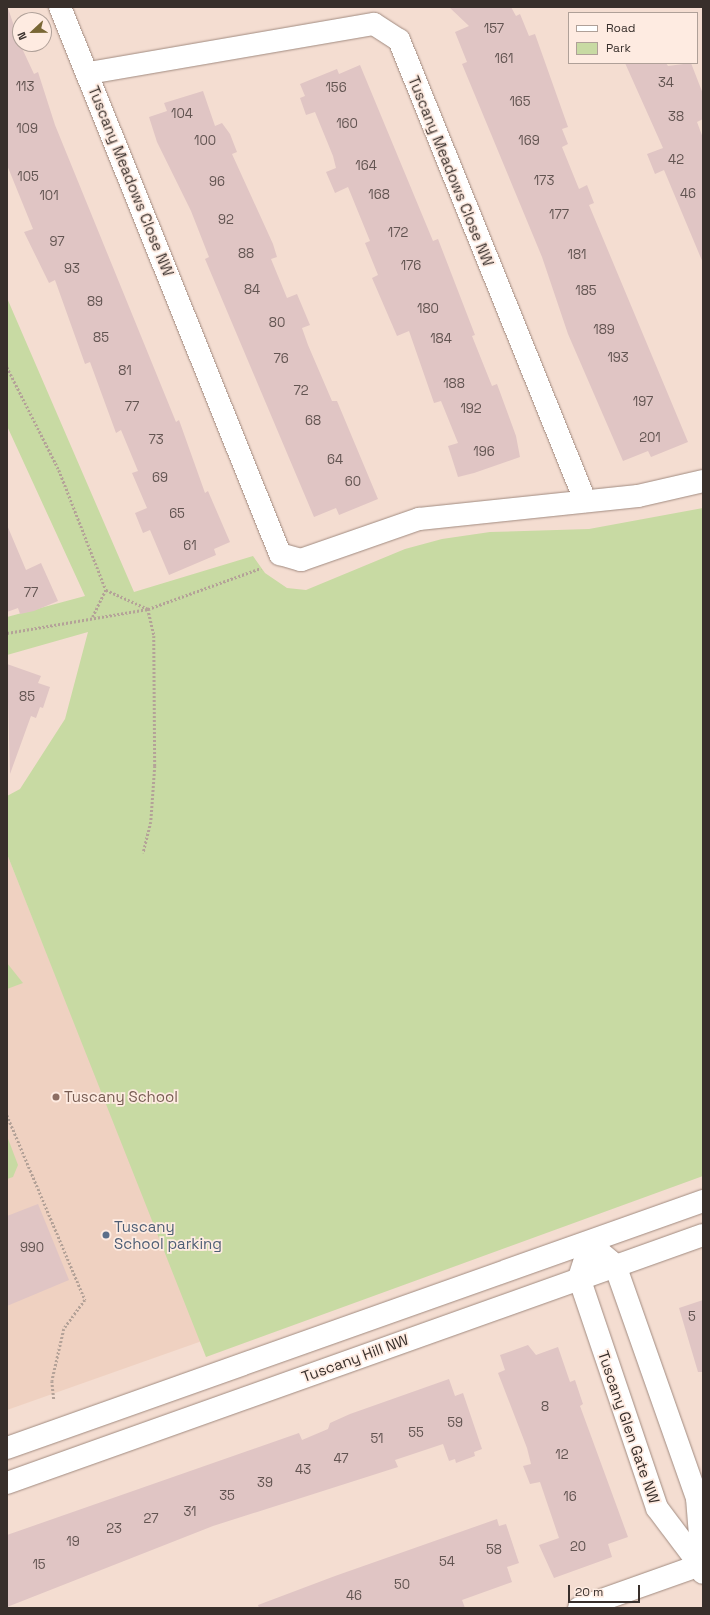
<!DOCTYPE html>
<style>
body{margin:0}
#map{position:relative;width:710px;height:1615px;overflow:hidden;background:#f4ddd1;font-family:"Space Grotesk",sans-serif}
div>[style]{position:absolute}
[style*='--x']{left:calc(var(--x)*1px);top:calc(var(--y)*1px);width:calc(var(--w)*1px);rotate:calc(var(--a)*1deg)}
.built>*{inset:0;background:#efd1c1}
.green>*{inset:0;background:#c8daa3}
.building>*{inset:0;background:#e0c5c4}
.path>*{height:2.5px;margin-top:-1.25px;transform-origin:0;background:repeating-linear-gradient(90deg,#b4a298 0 2px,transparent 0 4px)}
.roads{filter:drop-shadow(0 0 1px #a18b80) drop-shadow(0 0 1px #a18b80)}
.minor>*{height:22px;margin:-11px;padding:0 11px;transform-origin:11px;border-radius:11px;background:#fff}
.tertiary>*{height:22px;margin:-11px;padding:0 11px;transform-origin:11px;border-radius:11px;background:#fff}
.dots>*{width:11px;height:11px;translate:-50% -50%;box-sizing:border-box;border:2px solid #feebe1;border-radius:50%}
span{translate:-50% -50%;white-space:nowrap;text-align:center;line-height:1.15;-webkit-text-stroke:3.5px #feebe1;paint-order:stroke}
.number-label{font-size:13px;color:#625451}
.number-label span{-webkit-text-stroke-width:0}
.street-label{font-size:15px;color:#382f2b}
.education-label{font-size:15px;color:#785e54}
.left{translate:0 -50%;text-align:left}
.service-label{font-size:15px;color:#4e5e75}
.frame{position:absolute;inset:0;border:8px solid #382f2b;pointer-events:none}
.legend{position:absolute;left:568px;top:12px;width:130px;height:52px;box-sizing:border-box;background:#feebe1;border:1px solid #afa098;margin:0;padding:5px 7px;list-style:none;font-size:12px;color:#382f2b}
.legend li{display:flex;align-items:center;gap:8px;height:20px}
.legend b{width:20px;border:1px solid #afa098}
.north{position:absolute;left:12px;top:12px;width:40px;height:40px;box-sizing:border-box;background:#feebe1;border:1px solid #afa098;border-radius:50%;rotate:248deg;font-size:11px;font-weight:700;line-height:16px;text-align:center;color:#382f2b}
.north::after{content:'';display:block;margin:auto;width:14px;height:18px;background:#796735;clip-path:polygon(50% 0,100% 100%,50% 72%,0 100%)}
.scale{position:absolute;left:568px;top:1585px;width:72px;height:18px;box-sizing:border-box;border:2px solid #382f2b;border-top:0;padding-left:5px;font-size:12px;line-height:14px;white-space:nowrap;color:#382f2b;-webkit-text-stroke:3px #feebe1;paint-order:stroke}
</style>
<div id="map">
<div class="built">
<div style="clip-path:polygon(7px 854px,202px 1341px,7px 1410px)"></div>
</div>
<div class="green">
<div style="clip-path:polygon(7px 298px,134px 592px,253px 556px,265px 573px,287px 588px,306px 590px,405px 549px,442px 539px,490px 532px,589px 529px,703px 508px,703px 1176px,206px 1357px,7px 854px,7px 796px,20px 789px,65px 719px,88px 632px,7px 655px,7px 617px,85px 596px,7px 426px)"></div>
<div style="clip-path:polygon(7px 963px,23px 983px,7px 989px)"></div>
<div style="clip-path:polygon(7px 1136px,18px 1165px,13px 1177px,7px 1179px)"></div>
</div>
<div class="building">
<div style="clip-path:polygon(449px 7px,511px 7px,516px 16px,520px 14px,529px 36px,535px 34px,568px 127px,562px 129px,568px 144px,562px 147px,579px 189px,587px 185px,594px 203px,589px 205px,688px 442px,651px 457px,648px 451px,623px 461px,568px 334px,542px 257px,462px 64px,467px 62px,455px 32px,469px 26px)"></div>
<div style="clip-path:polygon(8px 8px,20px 44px,34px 74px,38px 72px,55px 125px,176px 422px,179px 420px,205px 493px,208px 491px,230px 542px,214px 549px,216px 555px,169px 575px,150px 530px,143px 533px,135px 513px,147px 508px,132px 473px,138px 471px,121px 430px,116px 433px,90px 362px,85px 364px,55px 280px,49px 283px,24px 232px,33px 229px,7px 165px)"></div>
<div style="clip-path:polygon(625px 63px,666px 63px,668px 66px,691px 63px,703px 94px,703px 119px,697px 122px,703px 138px,703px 263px,664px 170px,655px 174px,647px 154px,663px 148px)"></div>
<div style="clip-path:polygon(360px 65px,433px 241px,438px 239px,475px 335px,472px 336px,492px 386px,497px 384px,516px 436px,520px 457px,474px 473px,458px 477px,448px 446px,458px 443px,441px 401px,434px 403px,409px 331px,397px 336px,372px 278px,378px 275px,365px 243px,370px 241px,348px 187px,335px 193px,326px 172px,336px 168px,333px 156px,315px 112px,306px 115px,300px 98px,305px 96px,300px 84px,337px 69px,339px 74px)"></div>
<div style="clip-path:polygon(203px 91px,215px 126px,222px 123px,230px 134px,237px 152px,232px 154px,273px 244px,277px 257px,271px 259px,287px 298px,297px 294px,310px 325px,302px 328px,308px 345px,332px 401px,337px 401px,378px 499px,339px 515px,336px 508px,314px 517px,205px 259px,209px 257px,191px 211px,157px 142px,149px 117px,167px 111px,164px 103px)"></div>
<div style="clip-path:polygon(7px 525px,26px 570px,41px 563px,58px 601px,34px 611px,20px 614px,18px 608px,7px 612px)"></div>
<div style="clip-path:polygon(7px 664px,41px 676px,38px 683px,50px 687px,43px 708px,40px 707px,36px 718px,31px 716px,10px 774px)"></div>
<div style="clip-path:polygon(38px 1204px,69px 1280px,7px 1306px,7px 1216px)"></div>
<div style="clip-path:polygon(703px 1300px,703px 1372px,698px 1372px,679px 1308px)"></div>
<div style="clip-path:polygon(528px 1345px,536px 1355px,558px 1347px,570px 1382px,575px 1380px,583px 1404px,580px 1406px,628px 1537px,608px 1544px,612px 1557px,554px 1578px,539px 1545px,559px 1538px,540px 1482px,530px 1484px,523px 1466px,531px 1464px,527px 1448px,498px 1373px,505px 1370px,500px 1355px)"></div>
<div style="clip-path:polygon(449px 1379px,455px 1396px,463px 1393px,482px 1449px,474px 1452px,475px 1456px,456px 1463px,455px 1459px,449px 1461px,443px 1444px,395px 1460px,398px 1467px,213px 1526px,7px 1607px,7px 1535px,299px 1433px,302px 1440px,328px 1429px,330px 1423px,350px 1414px)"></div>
<div style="clip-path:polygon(497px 1519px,499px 1526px,506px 1524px,519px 1563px,507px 1567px,512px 1582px,462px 1600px,465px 1608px,259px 1608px,258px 1605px,335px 1576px)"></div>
</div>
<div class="path">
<div style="--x:7;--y:367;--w:115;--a:63.2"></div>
<div style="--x:59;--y:470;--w:129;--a:68.6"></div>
<div style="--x:106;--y:590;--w:30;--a:116"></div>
<div style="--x:106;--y:590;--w:46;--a:24.3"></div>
<div style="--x:148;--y:609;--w:28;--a:77"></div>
<div style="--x:154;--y:636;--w:130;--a:89.6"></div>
<div style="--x:155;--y:766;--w:56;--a:94.1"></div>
<div style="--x:151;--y:822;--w:32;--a:104"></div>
<div style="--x:7;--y:633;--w:143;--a:-9.7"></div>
<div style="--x:148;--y:609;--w:120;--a:-19.9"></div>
<div style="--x:7;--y:1115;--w:201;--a:67.1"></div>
<div style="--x:85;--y:1300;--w:36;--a:126"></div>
<div style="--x:64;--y:1329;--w:53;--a:103"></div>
<div style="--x:52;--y:1381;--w:18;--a:84"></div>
</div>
<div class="roads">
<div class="minor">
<div style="--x:60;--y:7;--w:590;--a:68.09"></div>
<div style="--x:280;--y:554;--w:22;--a:16"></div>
<div style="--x:301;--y:560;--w:125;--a:-19.2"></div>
<div style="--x:419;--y:519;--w:220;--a:-6"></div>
<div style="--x:638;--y:496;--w:67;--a:-13"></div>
<div style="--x:89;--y:73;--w:289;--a:-9.8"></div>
<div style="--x:374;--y:24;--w:30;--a:33"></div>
<div style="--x:399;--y:40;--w:497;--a:68"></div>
<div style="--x:700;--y:1565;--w:71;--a:-127"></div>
<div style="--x:657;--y:1508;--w:243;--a:-108.7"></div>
<div style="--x:579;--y:1278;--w:36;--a:-72"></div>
<div style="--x:590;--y:1244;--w:33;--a:40"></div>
<div style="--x:615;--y:1265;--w:247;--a:70.6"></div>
<div style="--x:697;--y:1498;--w:75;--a:85.4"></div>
<div style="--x:579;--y:1608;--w:132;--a:-19.5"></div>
</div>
<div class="tertiary">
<div style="--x:7;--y:1448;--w:739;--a:-19.54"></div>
<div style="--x:7;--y:1483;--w:739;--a:-19.61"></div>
</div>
</div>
<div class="dots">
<div style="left:56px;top:1097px;background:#8d6e63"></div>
<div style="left:106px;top:1235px;background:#5c6f8a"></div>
</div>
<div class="number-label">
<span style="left:494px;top:29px">157</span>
<span style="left:504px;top:59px">161</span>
<span style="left:666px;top:83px">34</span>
<span style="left:25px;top:87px">113</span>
<span style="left:336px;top:88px">156</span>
<span style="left:520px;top:102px">165</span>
<span style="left:182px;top:114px">104</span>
<span style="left:676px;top:117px">38</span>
<span style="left:347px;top:124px">160</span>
<span style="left:27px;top:129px">109</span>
<span style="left:205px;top:141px">100</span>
<span style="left:529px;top:141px">169</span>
<span style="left:676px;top:160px">42</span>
<span style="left:366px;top:166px">164</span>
<span style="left:28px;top:177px">105</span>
<span style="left:544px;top:181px">173</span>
<span style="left:217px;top:182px">96</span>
<span style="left:688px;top:194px">46</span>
<span style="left:379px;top:195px">168</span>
<span style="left:49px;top:196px">101</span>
<span style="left:559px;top:215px">177</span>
<span style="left:226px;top:220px">92</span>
<span style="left:398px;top:233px">172</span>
<span style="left:57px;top:242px">97</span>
<span style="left:246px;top:254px">88</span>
<span style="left:577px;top:255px">181</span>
<span style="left:411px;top:266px">176</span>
<span style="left:72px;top:269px">93</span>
<span style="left:252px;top:290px">84</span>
<span style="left:586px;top:291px">185</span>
<span style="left:95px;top:302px">89</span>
<span style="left:428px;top:309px">180</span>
<span style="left:277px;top:323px">80</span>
<span style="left:604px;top:330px">189</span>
<span style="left:101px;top:338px">85</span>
<span style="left:441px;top:339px">184</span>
<span style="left:618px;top:358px">193</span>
<span style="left:281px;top:359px">76</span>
<span style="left:125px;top:371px">81</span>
<span style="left:454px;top:384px">188</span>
<span style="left:301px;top:391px">72</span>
<span style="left:643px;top:402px">197</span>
<span style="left:132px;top:407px">77</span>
<span style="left:471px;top:409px">192</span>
<span style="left:313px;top:421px">68</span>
<span style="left:650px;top:438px">201</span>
<span style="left:156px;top:440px">73</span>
<span style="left:484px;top:452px">196</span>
<span style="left:335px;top:460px">64</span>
<span style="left:160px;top:478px">69</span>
<span style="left:353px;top:482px">60</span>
<span style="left:177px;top:514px">65</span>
<span style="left:190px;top:546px">61</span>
<span style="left:31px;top:593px">77</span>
<span style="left:27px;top:697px">85</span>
<span style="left:32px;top:1248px">990</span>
<span style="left:692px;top:1317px">5</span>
<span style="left:545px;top:1407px">8</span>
<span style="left:455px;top:1423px">59</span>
<span style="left:416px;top:1433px">55</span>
<span style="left:377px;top:1439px">51</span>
<span style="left:562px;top:1455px">12</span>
<span style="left:341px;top:1459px">47</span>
<span style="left:303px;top:1470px">43</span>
<span style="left:265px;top:1483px">39</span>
<span style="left:227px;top:1496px">35</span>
<span style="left:570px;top:1497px">16</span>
<span style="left:190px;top:1512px">31</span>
<span style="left:151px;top:1519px">27</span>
<span style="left:114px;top:1529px">23</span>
<span style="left:73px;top:1542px">19</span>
<span style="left:578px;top:1547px">20</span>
<span style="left:494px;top:1550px">58</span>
<span style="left:447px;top:1562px">54</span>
<span style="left:39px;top:1565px">15</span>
<span style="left:402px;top:1585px">50</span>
<span style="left:354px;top:1596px">46</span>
</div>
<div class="street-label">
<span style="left:451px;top:171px;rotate:68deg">Tuscany Meadows Close NW</span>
<span style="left:131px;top:181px;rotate:68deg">Tuscany Meadows Close NW</span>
<span style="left:355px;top:1358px;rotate:-20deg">Tuscany Hill NW</span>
<span style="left:629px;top:1427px;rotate:71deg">Tuscany Glen Gate NW</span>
</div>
<div class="education-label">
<span class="left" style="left:64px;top:1097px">Tuscany School</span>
</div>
<div class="service-label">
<span class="left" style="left:114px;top:1235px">Tuscany<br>School parking</span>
</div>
<div class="frame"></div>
<ul class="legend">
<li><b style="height:5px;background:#fff"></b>Road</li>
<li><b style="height:11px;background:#c8daa3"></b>Park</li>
</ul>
<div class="north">N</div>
<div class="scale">20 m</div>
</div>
